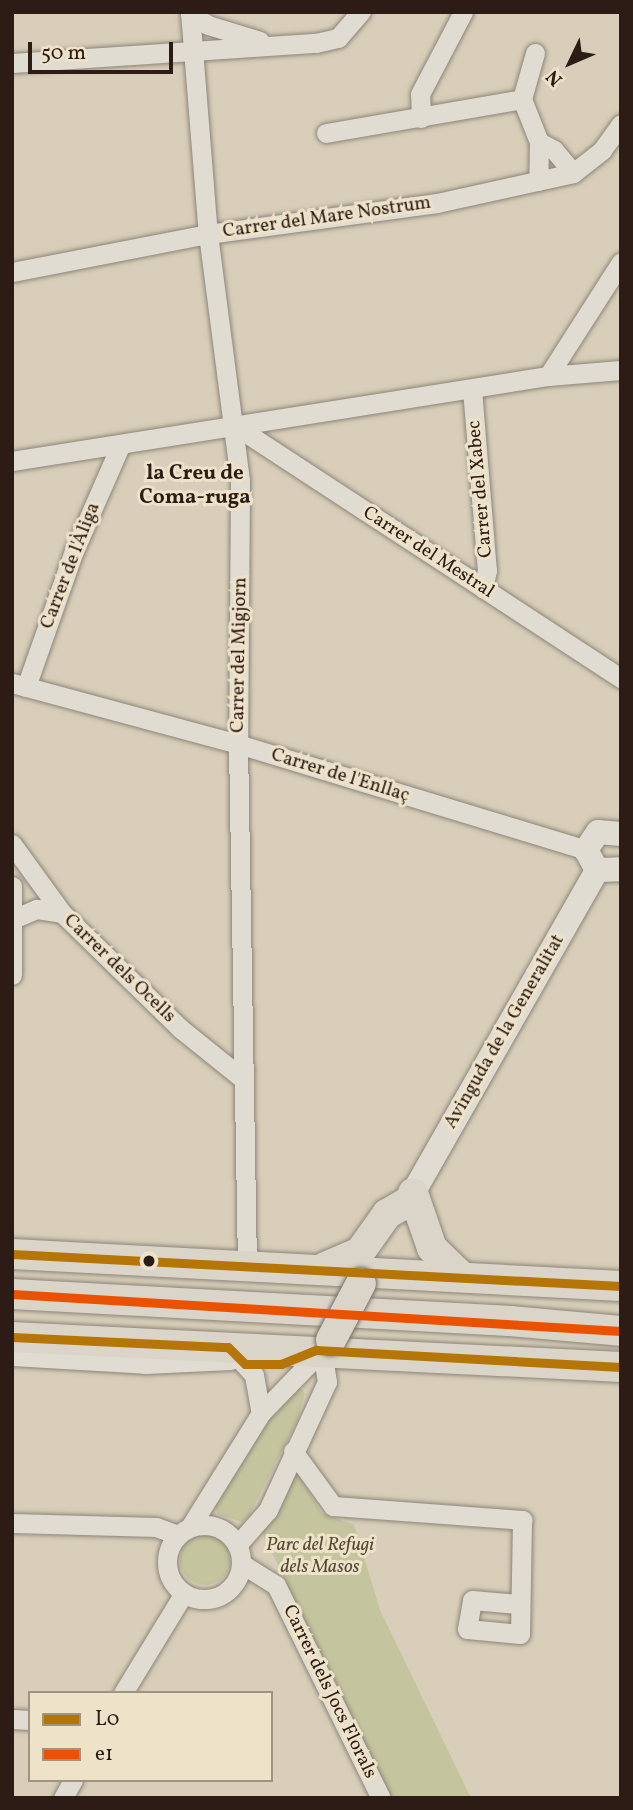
<!DOCTYPE html>
<meta charset="utf-8">
<style>
body{margin:0}
#map{position:relative;width:633px;height:1810px;overflow:hidden;background:#d8ceb9;font-family:Vollkorn,serif}
div>[style]{position:absolute}
[style*='--x']{left:calc(var(--x)*1px);top:calc(var(--y)*1px);width:calc(var(--w)*1px);rotate:calc(var(--a)*1deg)}
.green>*{inset:0;background:#c4c49f}
.round{border-radius:50%}
.roads{filter:drop-shadow(0 0 2px #8d8579) drop-shadow(0 0 2px #8d8579)}
.minor>*{height:19px;margin:-9.5px;padding:0 9.5px;transform-origin:9.5px;border-radius:9.5px;background:#e0dcd1}
.minor>.ring{margin:-9.5px;padding:0;box-sizing:content-box;background:none;border:19px solid #e0dcd1;border-radius:50%}
.tertiary>*{height:24px;margin:-12px;padding:0 12px;transform-origin:12px;border-radius:12px;background:#e0dcd1}
.primary>*{height:30px;margin:-15px;padding:0 15px;transform-origin:15px;border-radius:15px;background:#dbd5c9}
.bridges{filter:drop-shadow(0 0 2px #766e63) drop-shadow(0 0 2px #766e63)}
.primary-bridge>*{height:30px;margin:-15px;padding:0 15px;transform-origin:15px;border-radius:15px;background:#dbd5c9}
.bus-1>*{height:9px;margin:-4.5px;padding:0 4.5px;transform-origin:4.5px;border-radius:4.5px;background:#b57507}
.bus-2>*{height:9px;margin:-4.5px;padding:0 4.5px;transform-origin:4.5px;border-radius:4.5px;background:#ea5202}
.dots>*{width:19px;height:19px;translate:-50% -50%;box-sizing:border-box;border:4px solid #eee2c9;border-radius:50%}
span{translate:-50% -50%;white-space:nowrap;text-align:center;line-height:1.15;-webkit-text-stroke:6px #eee2c9;paint-order:stroke}
.street-label{font-size:19px;color:#2c1c15}
.park-label{font-size:19px;color:#554c38;font-style:italic}
.neighbourhood-label{font-size:21px;color:#2c1c15;font-weight:700}
.frame{position:absolute;inset:0;border:14px solid #2c1c15;pointer-events:none}
.legend{position:absolute;left:28px;top:1691px;width:245px;height:91px;box-sizing:border-box;background:#eee2c9;border:2px solid #a09381;margin:0;padding:9px 12px;list-style:none;font-size:21px;color:#2c1c15}
.legend li{display:flex;align-items:center;gap:14px;height:35px}
.legend b{width:35px;border:2px solid #a09381}
.north{position:absolute;left:535px;top:28px;width:70px;height:70px;-webkit-text-stroke:5px #eee2c9;paint-order:stroke;rotate:226deg;font-size:19px;font-weight:700;line-height:28px;text-align:center;color:#2c1c15}
.north::after{content:'';display:block;margin:auto;width:24px;height:32px;background:#2c1c15;clip-path:polygon(50% 0,100% 100%,50% 72%,0 100%)}
.scale{position:absolute;left:28px;top:42px;width:145px;height:32px;box-sizing:border-box;border:4px solid #2c1c15;border-top:0;padding-left:9px;font-size:21px;line-height:24px;white-space:nowrap;color:#2c1c15;-webkit-text-stroke:5px #eee2c9;paint-order:stroke}
</style>
<div id="map">
<div class="green">
<div style="clip-path:polygon(298px 1386px,305px 1393px,298px 1419px,249px 1516px,242px 1522px,217px 1514px,214px 1495px,288px 1391px)"></div>
<div style="clip-path:polygon(295px 1470px,322px 1513px,354px 1525px,380px 1610px,471px 1798px,390px 1798px,261px 1530px)"></div>
<div class="round" style="left:180px;top:1535px;width:50px;height:50px"></div>
</div>
<div class="roads">
<div class="minor">
<div style="--x:190;--y:12;--w:223;--a:85.4"></div>
<div style="--x:208;--y:234;--w:249;--a:82.6"></div>
<div style="--x:240;--y:481;--w:263;--a:90.4"></div>
<div style="--x:238;--y:744;--w:521;--a:89.01"></div>
<div style="--x:190;--y:14;--w:21;--a:31"></div>
<div style="--x:208;--y:25;--w:54;--a:17.1"></div>
<div style="--x:535;--y:53;--w:48;--a:105.8"></div>
<div style="--x:522;--y:99;--w:46;--a:68.4"></div>
<div style="--x:539;--y:142;--w:39;--a:91"></div>
<div style="--x:12;--y:63;--w:305;--a:-3.8"></div>
<div style="--x:316;--y:43;--w:23;--a:-13"></div>
<div style="--x:338;--y:38;--w:35;--a:-49"></div>
<div style="--x:421;--y:118;--w:24;--a:-92"></div>
<div style="--x:420;--y:94;--w:93;--a:-62.3"></div>
<div style="--x:326;--y:133;--w:199;--a:-9.8"></div>
<div style="--x:539;--y:142;--w:17;--a:28"></div>
<div style="--x:554;--y:150;--w:30;--a:50"></div>
<div style="--x:12;--y:272;--w:200;--a:-11"></div>
<div style="--x:208;--y:234;--w:231;--a:-7.7"></div>
<div style="--x:437;--y:203;--w:139;--a:-12.4"></div>
<div style="--x:573;--y:173;--w:37;--a:-38"></div>
<div style="--x:602;--y:150;--w:32;--a:-54"></div>
<div style="--x:548;--y:376;--w:135;--a:-57.4"></div>
<div style="--x:472;--y:389;--w:182;--a:85.3"></div>
<div style="--x:487;--y:570;--w:19;--a:102"></div>
<div style="--x:237;--y:427;--w:459;--a:33.2"></div>
<div style="--x:12;--y:461;--w:543;--a:-9.01"></div>
<div style="--x:548;--y:376;--w:73;--a:-4.7"></div>
<div style="--x:12;--y:683;--w:234;--a:15.1"></div>
<div style="--x:238;--y:744;--w:364;--a:16.9"></div>
<div style="--x:26;--y:687;--w:144;--a:-70.6"></div>
<div style="--x:74;--y:551;--w:115;--a:-66.3"></div>
<div style="--x:12;--y:844;--w:85;--a:54.1"></div>
<div style="--x:62;--y:913;--w:166;--a:44.3"></div>
<div style="--x:181;--y:1029;--w:80;--a:38.9"></div>
<div style="--x:12;--y:886;--w:89;--a:90"></div>
<div style="--x:13;--y:919;--w:26;--a:-23"></div>
<div style="--x:37;--y:909;--w:25;--a:9"></div>
<div style="--x:228;--y:1347;--w:38;--a:47"></div>
<div style="--x:254;--y:1375;--w:39;--a:80"></div>
<div style="--x:12;--y:1356;--w:133;--a:3.4"></div>
<div style="--x:145;--y:1364;--w:86;--a:-2.7"></div>
<div style="--x:293;--y:1451;--w:68;--a:54"></div>
<div style="--x:333;--y:1506;--w:190;--a:4.2"></div>
<div style="--x:522;--y:1520;--w:114;--a:91"></div>
<div style="--x:520;--y:1634;--w:53;--a:-174.6"></div>
<div style="--x:467;--y:1629;--w:29;--a:-80"></div>
<div style="--x:472;--y:1600;--w:46;--a:5"></div>
<div style="--x:12;--y:1523;--w:144;--a:1.6"></div>
<div style="--x:156;--y:1527;--w:23;--a:20"></div>
<div class="ring" style="left:167px;top:1525px;width:55px;height:55px"></div>
<div style="--x:190;--y:1527;--w:134;--a:-58.1"></div>
<div style="--x:261;--y:1413;--w:88;--a:-45.9"></div>
<div style="--x:238;--y:1544;--w:45;--a:-48.6"></div>
<div style="--x:268;--y:1510;--w:141;--a:-65.3"></div>
<div style="--x:327;--y:1382;--w:32;--a:-99"></div>
<div style="--x:242;--y:1564;--w:40;--a:32"></div>
<div style="--x:276;--y:1585;--w:237;--a:63.8"></div>
<div style="--x:123;--y:1693;--w:117;--a:-58.6"></div>
<div style="--x:12;--y:1719;--w:18;--a:3"></div>
<div style="--x:63;--y:1798;--w:21;--a:-61"></div>
</div>
<div class="tertiary">
<div style="--x:621;--y:834;--w:23;--a:-175"></div>
<div style="--x:598;--y:832;--w:22;--a:124"></div>
<div style="--x:586;--y:850;--w:23;--a:61"></div>
<div style="--x:597;--y:870;--w:24;--a:-2"></div>
<div style="--x:413;--y:1193;--w:372;--a:-60.3"></div>
</div>
<div class="primary">
<div style="--x:413;--y:1193;--w:58;--a:70.9"></div>
<div style="--x:432;--y:1248;--w:40;--a:44"></div>
<div style="--x:12;--y:1254;--w:610;--a:3.01"></div>
<div style="--x:325;--y:1267;--w:38;--a:-23"></div>
<div style="--x:360;--y:1252;--w:47;--a:-54.6"></div>
<div style="--x:387;--y:1214;--w:24;--a:-30"></div>
<div style="--x:12;--y:1294;--w:499;--a:3.1"></div>
<div style="--x:510;--y:1321;--w:111;--a:5.1"></div>
<div style="--x:12;--y:1337;--w:610;--a:2.82"></div>
</div>
</div>
<div class="bridges">
<div class="primary-bridge">
<div style="--x:331;--y:1340;--w:64;--a:-62.2"></div>
</div>
</div>
<div class="bus-1">
<div style="--x:12;--y:1254;--w:610;--a:3.01"></div>
<div style="--x:12;--y:1337;--w:216;--a:2.7"></div>
<div style="--x:228;--y:1347;--w:24;--a:45"></div>
<div style="--x:245;--y:1364;--w:36;--a:0"></div>
<div style="--x:281;--y:1364;--w:38;--a:-22"></div>
<div style="--x:316;--y:1350;--w:305;--a:3.2"></div>
</div>
<div class="bus-2">
<div style="--x:12;--y:1294;--w:610;--a:3.48"></div>
</div>
<div class="dots">
<div style="left:149px;top:1261px;background:#2c1c15"></div>
</div>
<div class="street-label">
<span style="left:327px;top:218px;rotate:-8deg">Carrer del Mare Nostrum</span>
<span style="left:481px;top:489px;rotate:-95deg">Carrer del Xabec</span>
<span style="left:428px;top:553px;rotate:33deg">Carrer del Mestral</span>
<span style="left:71px;top:566px;rotate:-69deg">Carrer de l'Àliga</span>
<span style="left:240px;top:655px;rotate:-89deg">Carrer del Migjorn</span>
<span style="left:340px;top:776px;rotate:17deg">Carrer de l'Enllaç</span>
<span style="left:119px;top:969px;rotate:44deg">Carrer dels Ocells</span>
<span style="left:505px;top:1032px;rotate:-60deg">Avinguda de la Generalitat</span>
<span style="left:329px;top:1692px;rotate:64deg">Carrer dels Jocs Florals</span>
</div>
<div class="park-label">
<span style="left:320px;top:1557px">Parc del Refugi<br>dels Masos</span>
</div>
<div class="neighbourhood-label">
<span style="left:195px;top:486px">la Creu de<br>Coma-ruga</span>
</div>
<div class="frame"></div>
<ul class="legend">
<li><b style="height:9px;background:#b57507"></b>L0</li>
<li><b style="height:9px;background:#ea5202"></b>e1</li>
</ul>
<div class="north">N</div>
<div class="scale">50 m</div>
</div>
